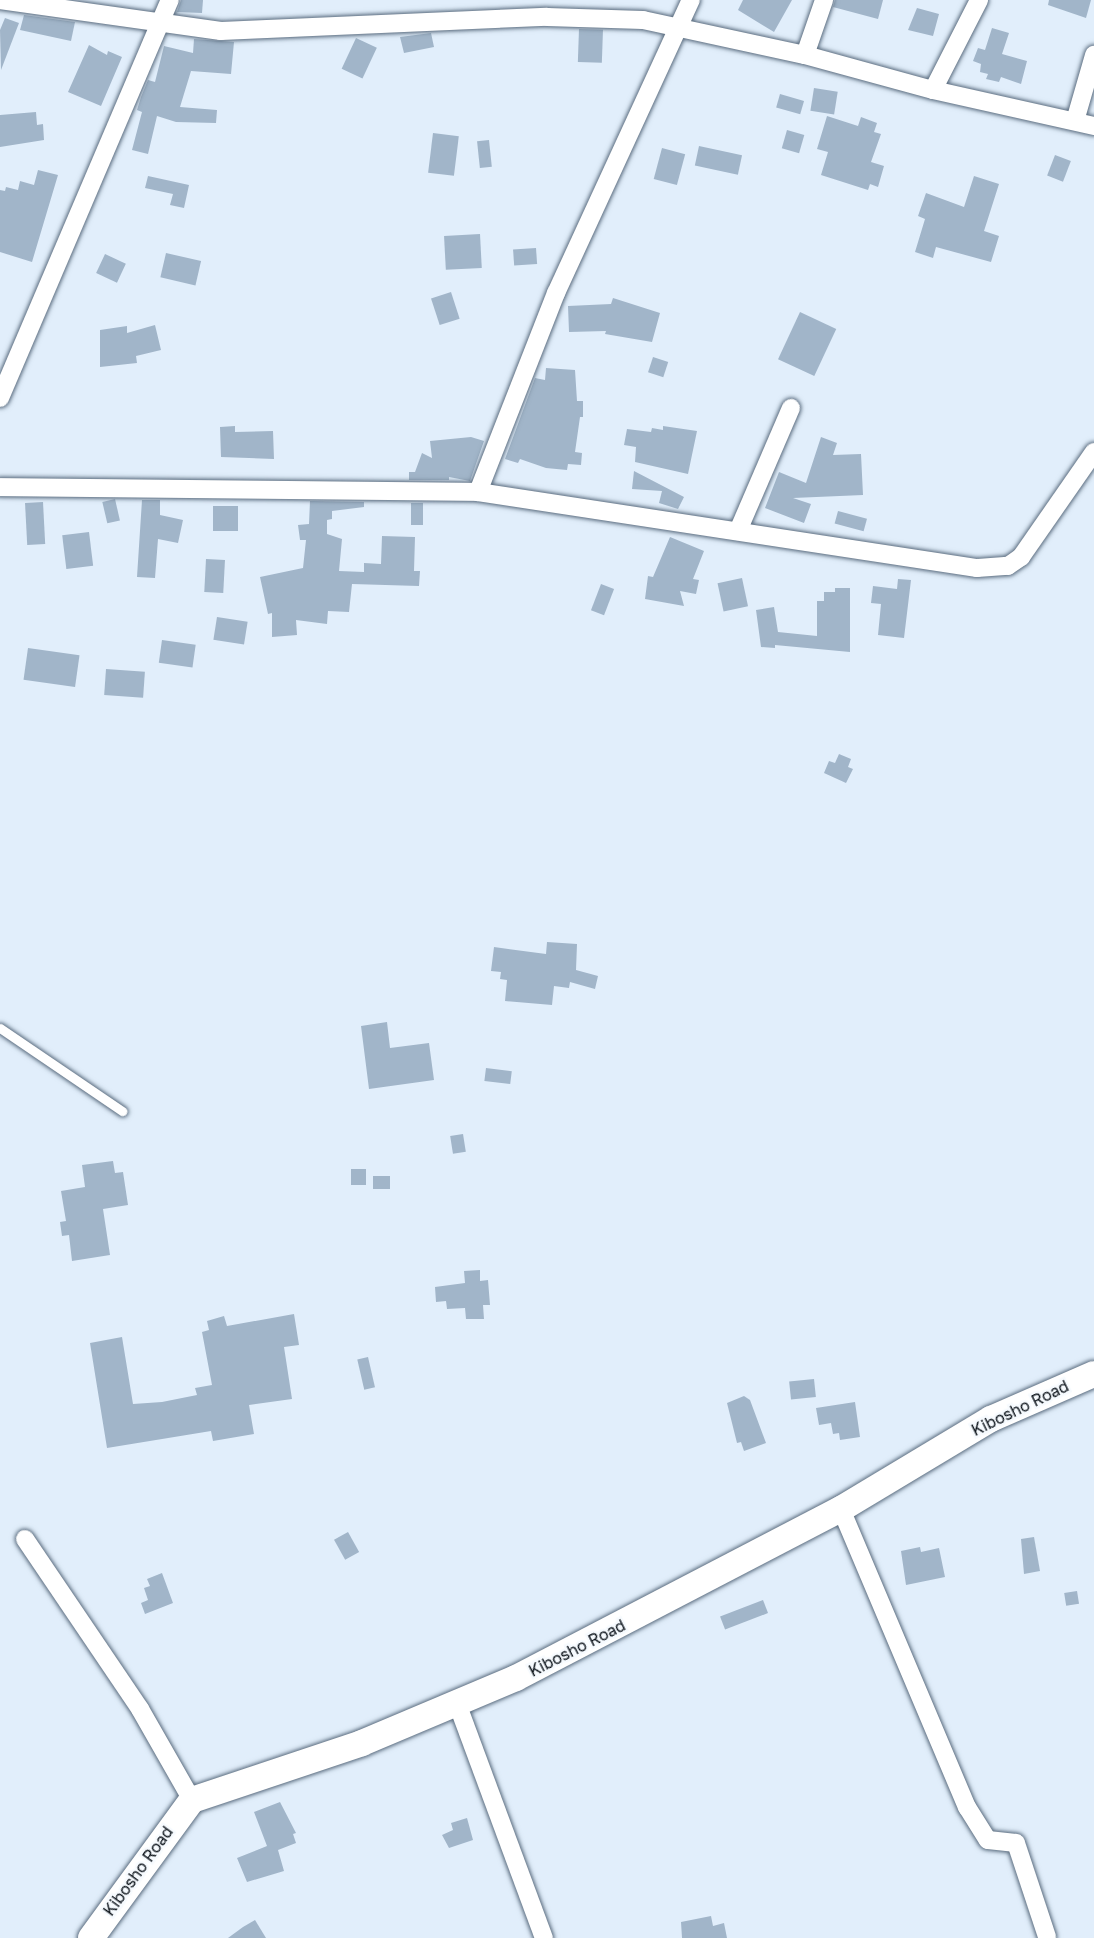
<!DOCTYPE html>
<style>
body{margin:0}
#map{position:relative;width:1094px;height:1938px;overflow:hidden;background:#e1eefb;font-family:"Golos Text",sans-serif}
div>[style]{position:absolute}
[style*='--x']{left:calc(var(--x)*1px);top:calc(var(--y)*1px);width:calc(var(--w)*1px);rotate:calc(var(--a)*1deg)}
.building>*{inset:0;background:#a1b5c9;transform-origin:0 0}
.roads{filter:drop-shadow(0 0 2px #5a6c7f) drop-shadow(0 0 2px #5a6c7f)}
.lane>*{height:9px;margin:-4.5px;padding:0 4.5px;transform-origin:4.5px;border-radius:4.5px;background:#fff}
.street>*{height:18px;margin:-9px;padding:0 9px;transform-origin:9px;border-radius:9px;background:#fff}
.secondary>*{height:26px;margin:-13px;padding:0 13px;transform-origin:13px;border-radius:13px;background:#fff}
span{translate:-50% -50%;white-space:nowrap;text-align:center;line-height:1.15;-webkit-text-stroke:5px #f6fafe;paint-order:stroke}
.street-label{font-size:16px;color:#080f16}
</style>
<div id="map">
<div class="building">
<div style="clip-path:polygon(181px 0,203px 0,202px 13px,177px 12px)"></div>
<div style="clip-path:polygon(743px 0,792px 0,774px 32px,738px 10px)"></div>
<div style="clip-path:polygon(835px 0,883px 0,878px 19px,833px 7px)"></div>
<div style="clip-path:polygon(1049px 0,1091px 0,1086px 18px,1048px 5px)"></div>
<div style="clip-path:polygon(917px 8px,939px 14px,933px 36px,908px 30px)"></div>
<div style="clip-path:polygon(24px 15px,75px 22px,71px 41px,20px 30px)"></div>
<div style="clip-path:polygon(5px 18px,19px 23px,1px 70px,0 30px)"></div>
<div style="clip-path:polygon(992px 28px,1009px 33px,1002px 54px,1027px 61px,1021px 84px,1001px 77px,999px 82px,986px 79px,988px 74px,980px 72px,981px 64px,973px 61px,978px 48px,985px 50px)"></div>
<div style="left:579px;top:29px;width:24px;height:33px;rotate:2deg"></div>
<div style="clip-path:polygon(431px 33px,434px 47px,404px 53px,400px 37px)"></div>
<div style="left:356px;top:38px;width:23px;height:34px;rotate:25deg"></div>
<div style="clip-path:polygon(194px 39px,234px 42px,231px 74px,191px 71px,180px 107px,217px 110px,216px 123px,176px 122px,157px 116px,148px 154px,132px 150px,142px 112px,137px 110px,141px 97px,148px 80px,155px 82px,164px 46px,193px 53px)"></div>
<div style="clip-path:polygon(89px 45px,107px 55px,108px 51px,122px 57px,101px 106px,68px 92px)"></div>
<div style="left:814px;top:88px;width:24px;height:23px;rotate:9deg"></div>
<div style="left:780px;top:94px;width:25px;height:14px;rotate:16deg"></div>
<div style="clip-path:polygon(36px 112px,37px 125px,43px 124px,44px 140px,0 147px,0 115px)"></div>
<div style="clip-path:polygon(827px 116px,858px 126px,861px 117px,877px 123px,874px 132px,881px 134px,871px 162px,884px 166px,878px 187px,870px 184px,868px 190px,821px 175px,828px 152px,817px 149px)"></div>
<div style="left:787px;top:130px;width:18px;height:19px;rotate:16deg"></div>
<div style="left:433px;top:133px;width:26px;height:40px;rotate:7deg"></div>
<div style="left:489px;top:140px;width:27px;height:12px;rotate:84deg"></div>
<div style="left:699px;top:146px;width:44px;height:20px;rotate:12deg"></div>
<div style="left:662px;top:148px;width:24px;height:32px;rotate:15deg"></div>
<div style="left:1055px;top:155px;width:17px;height:22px;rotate:21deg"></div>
<div style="clip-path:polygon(38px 170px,58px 175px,32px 262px,0 252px,0 190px,5px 191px,6px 187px,18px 190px,20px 181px,34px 185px)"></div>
<div style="clip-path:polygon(148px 176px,189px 185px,184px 208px,170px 205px,173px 194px,145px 188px)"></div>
<div style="clip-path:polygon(974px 176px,999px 184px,984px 231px,999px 236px,991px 262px,936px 247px,933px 258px,915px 252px,925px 219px,918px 216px,926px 193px,964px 207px)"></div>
<div style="left:480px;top:234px;width:34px;height:36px;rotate:87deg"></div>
<div style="left:536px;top:248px;width:16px;height:23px;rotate:86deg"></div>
<div style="left:166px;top:253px;width:36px;height:25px;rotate:13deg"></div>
<div style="left:105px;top:254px;width:23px;height:21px;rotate:25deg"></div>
<div style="left:451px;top:292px;width:28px;height:21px;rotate:72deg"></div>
<div style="clip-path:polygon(613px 298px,660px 313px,652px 342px,605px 334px,606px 331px,569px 332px,568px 306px,611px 304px)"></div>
<div style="left:800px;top:312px;width:40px;height:52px;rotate:25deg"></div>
<div style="clip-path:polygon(155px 325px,161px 350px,136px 356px,137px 363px,100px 367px,100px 330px,127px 326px,127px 333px)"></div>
<div style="left:653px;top:357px;width:16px;height:16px;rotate:18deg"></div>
<div style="clip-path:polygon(546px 368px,575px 370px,577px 401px,583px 401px,583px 417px,580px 417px,575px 452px,582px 453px,581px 465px,568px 464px,567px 470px,546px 468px,520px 459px,518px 463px,505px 459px,535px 378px,545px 380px)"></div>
<div style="clip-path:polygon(235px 426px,235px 432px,273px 431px,274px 459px,221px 457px,220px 427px)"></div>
<div style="clip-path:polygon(663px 426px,697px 431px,688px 474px,635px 462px,636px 447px,624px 445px,627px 429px,651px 432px,652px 428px,663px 430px)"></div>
<div style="clip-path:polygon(471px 437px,484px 441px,470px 481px,449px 477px,449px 480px,409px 480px,409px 472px,415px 472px,422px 453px,432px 458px,430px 441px)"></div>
<div style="clip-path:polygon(821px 437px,837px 443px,833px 455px,861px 454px,863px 495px,793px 498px,811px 504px,804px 523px,765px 508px,779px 472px,806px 483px)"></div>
<div style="clip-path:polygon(634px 471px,684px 497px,678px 509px,659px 503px,662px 491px,632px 489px)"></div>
<div style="left:115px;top:499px;width:22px;height:13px;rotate:77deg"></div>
<div style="clip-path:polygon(142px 500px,160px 500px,160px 515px,183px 520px,178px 543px,158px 539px,155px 578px,137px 577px)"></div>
<div style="clip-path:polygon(310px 501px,364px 502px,364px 507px,332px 511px,332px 519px,327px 520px,327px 534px,342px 539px,339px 571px,364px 572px,364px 563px,381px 564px,382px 536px,415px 537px,414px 571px,420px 571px,419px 586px,352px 584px,349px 612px,328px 611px,327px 624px,296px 620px,297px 635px,272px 637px,272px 613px,268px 614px,260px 577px,303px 568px,306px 540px,300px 540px,298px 525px,309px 524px)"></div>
<div style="left:43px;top:502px;width:42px;height:18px;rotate:87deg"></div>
<div style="left:411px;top:503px;width:12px;height:22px"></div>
<div style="left:213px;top:506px;width:25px;height:25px"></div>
<div style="left:838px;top:511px;width:30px;height:13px;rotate:15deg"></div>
<div style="left:89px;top:532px;width:34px;height:27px;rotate:83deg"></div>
<div style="clip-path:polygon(670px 537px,704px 551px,693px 579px,699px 580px,696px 594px,680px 591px,684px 606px,645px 599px,648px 576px,653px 577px)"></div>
<div style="left:206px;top:559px;width:19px;height:33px;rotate:3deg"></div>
<div style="left:742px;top:578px;width:29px;height:25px;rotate:78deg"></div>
<div style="clip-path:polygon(898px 579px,911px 580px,904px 638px,878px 635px,881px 604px,871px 603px,873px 586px,897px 589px)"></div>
<div style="left:601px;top:584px;width:14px;height:28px;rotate:21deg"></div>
<div style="clip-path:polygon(835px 588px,850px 588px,850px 652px,775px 645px,775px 648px,761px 647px,756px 610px,774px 607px,778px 632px,817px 636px,817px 601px,824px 601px,824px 592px,835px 592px)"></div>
<div style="left:217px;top:617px;width:31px;height:23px;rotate:9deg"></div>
<div style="left:162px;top:640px;width:34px;height:23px;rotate:8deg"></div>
<div style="left:28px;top:648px;width:52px;height:32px;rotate:8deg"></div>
<div style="left:106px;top:669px;width:39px;height:26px;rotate:4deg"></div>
<div style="clip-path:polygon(839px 754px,851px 759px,848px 767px,853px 769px,846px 783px,824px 773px,829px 761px,835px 763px)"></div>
<div style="clip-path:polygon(547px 942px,577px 944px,576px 970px,598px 976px,595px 989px,570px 982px,569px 988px,554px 986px,552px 1005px,505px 1001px,507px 980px,500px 979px,501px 972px,491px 971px,494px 947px,546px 954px)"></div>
<div style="clip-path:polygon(387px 1022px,390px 1048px,429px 1043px,434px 1080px,369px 1089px,361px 1026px)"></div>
<div style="left:486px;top:1068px;width:26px;height:13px;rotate:7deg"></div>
<div style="left:463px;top:1134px;width:18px;height:13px;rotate:81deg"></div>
<div style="clip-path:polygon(113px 1161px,115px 1173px,123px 1172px,128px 1205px,103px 1209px,110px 1255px,72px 1261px,69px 1235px,62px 1236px,60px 1222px,66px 1221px,61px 1191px,85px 1187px,82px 1165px)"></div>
<div style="left:351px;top:1169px;width:15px;height:16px"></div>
<div style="left:373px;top:1176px;width:17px;height:13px"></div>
<div style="clip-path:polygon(480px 1270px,480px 1281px,488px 1280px,490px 1305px,483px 1305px,484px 1319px,466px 1319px,465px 1308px,447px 1309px,446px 1301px,436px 1302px,435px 1287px,465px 1283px,464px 1271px)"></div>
<div style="clip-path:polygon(294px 1314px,299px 1345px,284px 1347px,292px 1399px,249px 1405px,254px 1434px,213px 1441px,211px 1431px,107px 1448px,90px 1343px,122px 1337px,133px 1404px,162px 1402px,197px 1395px,195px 1388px,212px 1385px,202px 1332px,209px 1330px,207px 1321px,224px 1316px,227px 1326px)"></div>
<div style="left:368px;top:1357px;width:31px;height:11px;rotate:77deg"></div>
<div style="left:814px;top:1379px;width:18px;height:25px;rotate:84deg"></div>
<div style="clip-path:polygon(744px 1396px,750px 1400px,766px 1443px,744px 1451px,741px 1442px,737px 1443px,727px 1403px)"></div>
<div style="clip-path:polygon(855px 1402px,860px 1437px,840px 1440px,839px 1433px,833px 1434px,831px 1423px,819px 1425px,816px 1408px)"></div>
<div style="left:348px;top:1532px;width:23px;height:16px;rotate:61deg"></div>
<div style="clip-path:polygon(1034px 1537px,1040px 1571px,1024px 1574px,1021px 1539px)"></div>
<div style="clip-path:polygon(920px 1547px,921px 1552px,939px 1548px,945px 1577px,906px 1585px,901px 1551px)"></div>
<div style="clip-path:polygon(162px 1573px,173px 1603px,145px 1614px,141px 1603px,148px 1600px,144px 1588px,150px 1586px,147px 1579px)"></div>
<div style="left:1077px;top:1591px;width:13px;height:13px;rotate:81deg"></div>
<div style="left:763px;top:1600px;width:14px;height:46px;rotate:69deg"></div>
<div style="clip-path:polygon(280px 1802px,296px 1833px,293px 1834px,296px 1843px,278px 1850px,284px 1871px,247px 1882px,237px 1858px,267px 1846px,254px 1812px)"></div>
<div style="clip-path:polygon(467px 1818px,473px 1840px,449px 1848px,442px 1835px,453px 1830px,451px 1823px)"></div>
<div style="clip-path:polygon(711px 1916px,713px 1926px,724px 1923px,727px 1938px,682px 1938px,681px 1922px)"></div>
<div style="clip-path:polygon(255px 1920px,266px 1938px,228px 1938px,243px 1927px)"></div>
</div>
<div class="roads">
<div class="lane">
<div style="--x:0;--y:1028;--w:148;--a:34.2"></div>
</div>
<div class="street">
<div style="--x:0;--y:0;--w:223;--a:8"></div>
<div style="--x:221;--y:31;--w:326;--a:-2.5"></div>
<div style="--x:547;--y:17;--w:96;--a:1.8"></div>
<div style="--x:643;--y:20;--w:166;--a:12.2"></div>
<div style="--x:805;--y:55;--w:133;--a:15.3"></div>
<div style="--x:933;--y:90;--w:165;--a:12.6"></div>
<div style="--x:805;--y:55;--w:58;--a:-70.9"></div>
<div style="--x:933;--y:90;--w:101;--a:-62.9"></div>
<div style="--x:1075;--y:121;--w:69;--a:-73.9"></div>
<div style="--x:0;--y:398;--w:433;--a:-66.9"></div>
<div style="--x:0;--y:487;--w:478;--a:0.6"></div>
<div style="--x:478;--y:492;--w:505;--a:8.66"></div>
<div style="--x:977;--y:568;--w:31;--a:-4"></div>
<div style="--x:1008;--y:566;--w:16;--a:-35"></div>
<div style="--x:1021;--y:557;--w:128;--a:-55.2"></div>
<div style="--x:478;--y:492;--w:214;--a:-68.6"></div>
<div style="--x:556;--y:293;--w:323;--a:-65.3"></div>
<div style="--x:738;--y:531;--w:134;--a:-66.7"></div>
<div style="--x:841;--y:1509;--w:324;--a:67.1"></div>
<div style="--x:967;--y:1807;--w:39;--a:58"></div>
<div style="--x:988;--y:1840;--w:28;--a:6"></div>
<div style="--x:1016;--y:1843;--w:99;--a:71.7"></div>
<div style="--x:25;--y:1539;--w:205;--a:55.9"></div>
<div style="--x:140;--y:1709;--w:105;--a:60.3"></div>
<div style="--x:457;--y:1703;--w:251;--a:69.7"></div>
</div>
<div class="secondary">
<div style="--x:91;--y:1938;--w:171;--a:-53.8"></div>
<div style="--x:192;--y:1800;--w:179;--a:-18.5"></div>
<div style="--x:362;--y:1743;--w:167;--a:-22.9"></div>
<div style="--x:516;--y:1678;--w:366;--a:-27.5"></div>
<div style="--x:841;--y:1509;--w:175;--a:-31"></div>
<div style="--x:991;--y:1419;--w:112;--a:-23.6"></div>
</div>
</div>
<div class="street-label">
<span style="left:1020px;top:1408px;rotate:-26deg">Kibosho Road</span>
<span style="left:577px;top:1648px;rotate:-27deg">Kibosho Road</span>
<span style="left:138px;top:1871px;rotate:-54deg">Kibosho Road</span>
</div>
</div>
